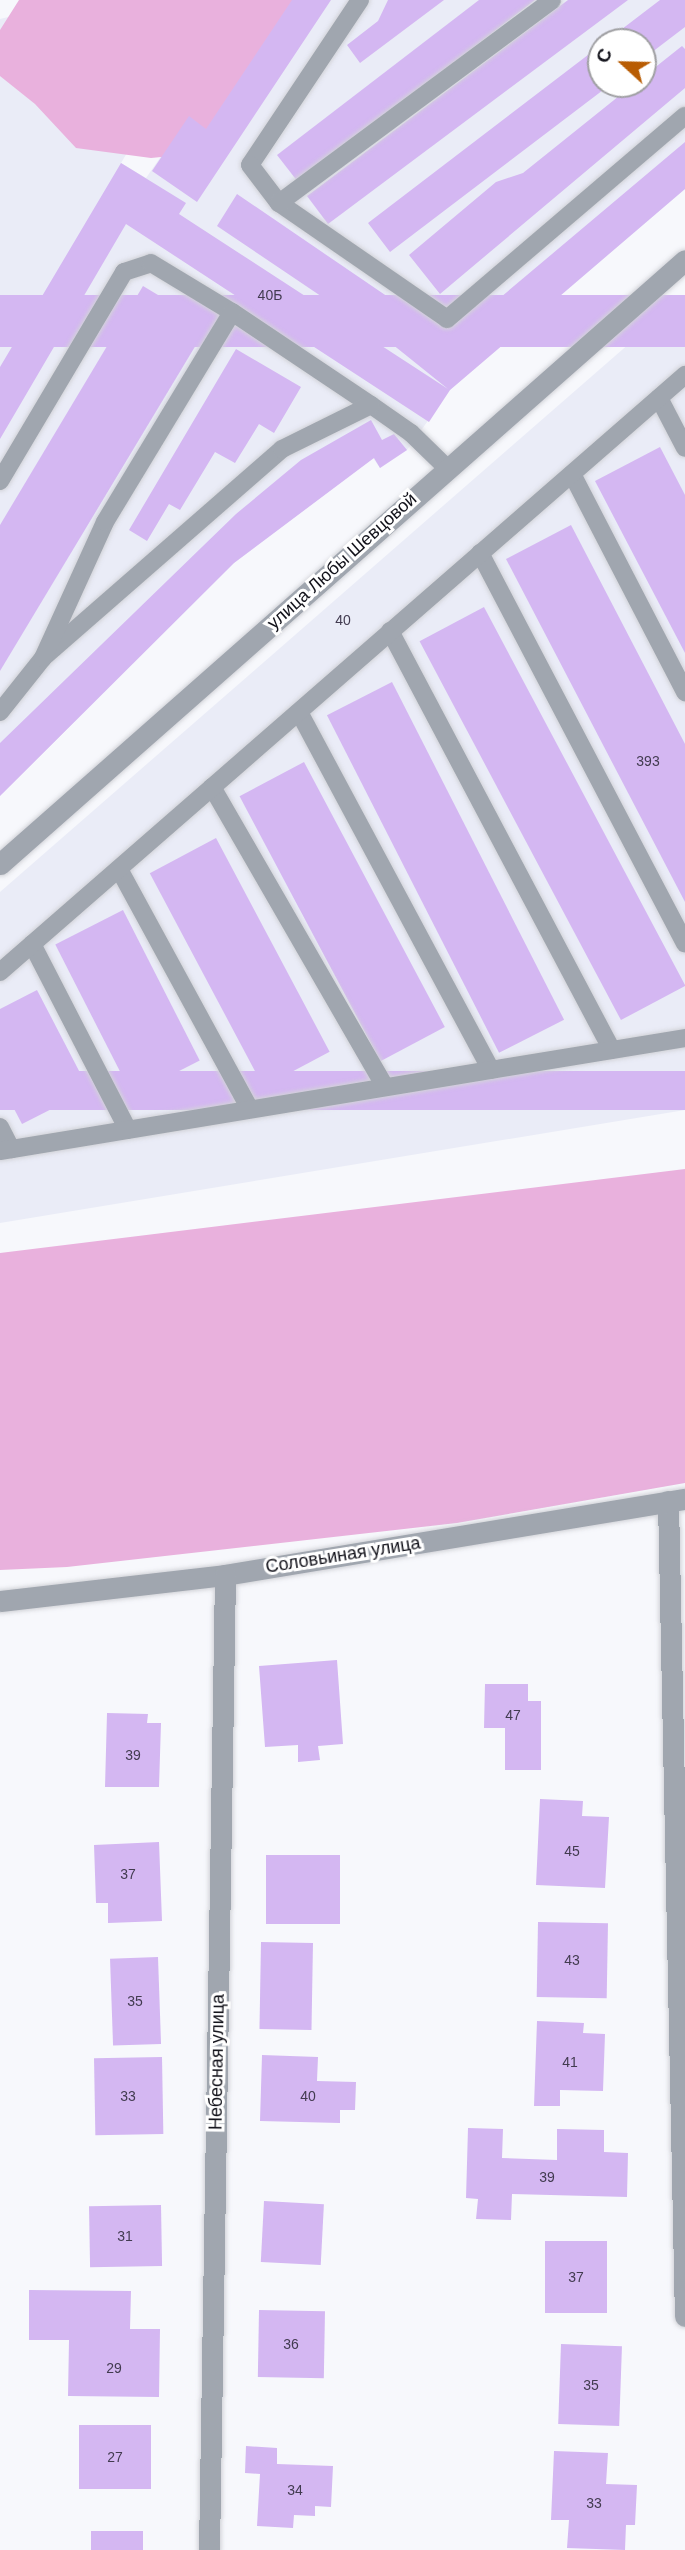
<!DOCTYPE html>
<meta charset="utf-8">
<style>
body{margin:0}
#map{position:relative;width:685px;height:2550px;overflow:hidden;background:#f7f8fc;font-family:Arial,sans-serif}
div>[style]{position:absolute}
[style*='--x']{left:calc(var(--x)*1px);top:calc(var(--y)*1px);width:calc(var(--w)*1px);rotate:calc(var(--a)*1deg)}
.built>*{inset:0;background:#eaecf7}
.forest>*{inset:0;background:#e9b1dd}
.building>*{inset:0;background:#d4b7f2;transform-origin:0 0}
.roads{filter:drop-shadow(0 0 2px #d2d3d8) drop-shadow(0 0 2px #d2d3d8)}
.service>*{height:18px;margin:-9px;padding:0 9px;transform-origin:9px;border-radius:9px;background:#a0a6af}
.minor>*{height:21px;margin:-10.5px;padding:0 10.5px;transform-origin:10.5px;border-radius:10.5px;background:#a0a6af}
.tertiary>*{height:21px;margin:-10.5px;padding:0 10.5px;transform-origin:10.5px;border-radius:10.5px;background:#a0a6af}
span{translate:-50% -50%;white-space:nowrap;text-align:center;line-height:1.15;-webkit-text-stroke:6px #fff;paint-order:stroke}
.number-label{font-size:14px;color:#423b50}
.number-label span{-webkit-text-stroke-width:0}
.street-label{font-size:18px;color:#12121a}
.north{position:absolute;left:587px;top:28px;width:70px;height:70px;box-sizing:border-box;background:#fff;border:2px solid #a0a0a3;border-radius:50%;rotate:292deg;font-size:19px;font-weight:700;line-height:28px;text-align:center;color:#12121a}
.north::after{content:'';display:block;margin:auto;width:24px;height:32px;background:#b85c03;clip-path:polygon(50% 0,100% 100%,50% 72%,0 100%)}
</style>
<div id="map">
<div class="built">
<div style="clip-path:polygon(evenodd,78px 0,180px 64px,121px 163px,146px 178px,189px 116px,292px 0,685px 0,685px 189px,450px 390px,407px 450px,380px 468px,373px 458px,234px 563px,0 796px,0 19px,78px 0,601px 42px,643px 42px,643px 84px,601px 84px,601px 42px)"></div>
<div style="clip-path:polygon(685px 295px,685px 1110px,0 1223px,0 892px)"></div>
</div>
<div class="forest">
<div style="clip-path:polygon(19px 0,306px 0,202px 153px,151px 158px,76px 148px,35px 104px,0 76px,0 30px)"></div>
<div style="clip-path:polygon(685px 1169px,685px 1483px,457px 1523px,67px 1567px,0 1570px,0 1253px)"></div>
</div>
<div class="building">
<div style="clip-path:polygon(292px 0,331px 0,197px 202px,152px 171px,189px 116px,206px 129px)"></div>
<div style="clip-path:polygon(388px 0,444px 0,360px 63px,347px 45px,378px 21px)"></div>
<div style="clip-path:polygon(479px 0,535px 0,298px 182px,277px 155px)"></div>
<div style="clip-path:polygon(568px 0,628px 0,328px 224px,307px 196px)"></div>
<div style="clip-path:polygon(660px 0,685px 0,685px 27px,643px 59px,643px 42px,605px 42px)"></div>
<div style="clip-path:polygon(601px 45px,601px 84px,611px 84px,390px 252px,368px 223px)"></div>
<div style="clip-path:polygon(682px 46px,685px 49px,685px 88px,440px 294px,409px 255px,496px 182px,523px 173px,634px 84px,643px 84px,643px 77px)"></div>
<div style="clip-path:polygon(685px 142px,685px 189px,450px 390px,429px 422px,126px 224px,0 439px,0 367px,121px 163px,186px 203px,179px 214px,448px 389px,392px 344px,217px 226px,237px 194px,413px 314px,444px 345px)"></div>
<div style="clip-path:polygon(143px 286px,208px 325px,0 671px,0 525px)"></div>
<div style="left:685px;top:295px;width:52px;height:909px;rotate:90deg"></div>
<div style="clip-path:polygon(236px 349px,301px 387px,274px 433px,259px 424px,235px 463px,215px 452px,180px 510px,169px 504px,147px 541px,129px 530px)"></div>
<div style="clip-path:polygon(371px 420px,382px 440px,394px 434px,407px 450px,380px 468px,374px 458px,234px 563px,0 796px,0 743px,236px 514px,301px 460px)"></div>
<div style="clip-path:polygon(660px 447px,685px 495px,685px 653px,595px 481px)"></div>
<div style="clip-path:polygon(571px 525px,685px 744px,685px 902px,506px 559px)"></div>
<div style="left:484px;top:607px;width:429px;height:73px;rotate:62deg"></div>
<div style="left:392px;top:682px;width:379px;height:73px;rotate:63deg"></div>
<div style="left:304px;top:762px;width:300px;height:73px;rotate:62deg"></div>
<div style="left:216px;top:838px;width:242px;height:75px;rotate:62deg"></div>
<div style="left:123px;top:910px;width:169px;height:76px;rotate:63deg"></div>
<div style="clip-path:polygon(37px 990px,89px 1090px,22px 1124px,0 1082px,0 1009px)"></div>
<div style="left:685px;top:1071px;width:39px;height:694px;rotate:90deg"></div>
<div style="clip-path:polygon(337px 1660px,343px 1744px,318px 1746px,320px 1760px,298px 1762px,298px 1745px,265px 1747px,259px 1666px)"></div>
<div style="clip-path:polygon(485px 1684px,528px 1684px,528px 1701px,541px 1701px,541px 1770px,505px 1770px,505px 1728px,484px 1728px)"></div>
<div style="clip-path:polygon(107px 1713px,148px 1714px,147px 1723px,161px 1723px,159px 1787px,105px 1787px)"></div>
<div style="clip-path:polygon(540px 1799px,583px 1801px,582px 1816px,609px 1817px,605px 1888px,536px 1885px)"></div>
<div style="clip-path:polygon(159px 1842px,162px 1921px,108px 1923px,108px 1903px,96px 1903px,94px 1845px)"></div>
<div style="left:340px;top:1855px;width:69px;height:74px;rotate:90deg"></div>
<div style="left:538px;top:1922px;width:70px;height:75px;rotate:1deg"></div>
<div style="left:261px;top:1942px;width:52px;height:87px;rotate:1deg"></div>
<div style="left:158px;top:1957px;width:87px;height:48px;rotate:88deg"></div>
<div style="clip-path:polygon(537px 2021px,584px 2023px,583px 2033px,605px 2034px,603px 2091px,560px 2090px,560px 2106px,534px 2106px)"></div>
<div style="clip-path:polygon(262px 2055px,318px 2057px,317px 2081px,356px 2082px,355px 2110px,340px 2110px,340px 2123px,260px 2121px)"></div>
<div style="left:162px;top:2057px;width:77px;height:68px;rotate:89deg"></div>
<div style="clip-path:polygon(468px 2128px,503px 2129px,502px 2158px,557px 2160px,557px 2129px,604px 2130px,604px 2152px,628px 2153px,627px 2197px,512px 2194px,511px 2220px,476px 2219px,478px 2199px,466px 2198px)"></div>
<div style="left:264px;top:2201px;width:60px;height:61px;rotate:3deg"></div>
<div style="left:161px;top:2205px;width:61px;height:72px;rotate:89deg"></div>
<div style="left:545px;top:2241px;width:62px;height:72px"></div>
<div style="clip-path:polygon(29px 2290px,131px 2291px,130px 2329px,160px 2329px,159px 2397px,68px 2396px,69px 2340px,29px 2340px)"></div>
<div style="left:259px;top:2310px;width:66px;height:67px;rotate:1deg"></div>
<div style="left:561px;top:2344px;width:61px;height:80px;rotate:2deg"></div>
<div style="left:79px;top:2425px;width:72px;height:64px"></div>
<div style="clip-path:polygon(246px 2446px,277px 2448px,277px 2464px,333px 2466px,331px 2507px,315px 2506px,315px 2516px,294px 2515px,293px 2528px,257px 2526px,260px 2474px,245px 2473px)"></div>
<div style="clip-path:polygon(554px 2451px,608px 2453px,606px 2484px,637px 2485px,635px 2525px,626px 2525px,625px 2550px,567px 2548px,569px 2520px,551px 2520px)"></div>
<div style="left:91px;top:2531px;width:52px;height:19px"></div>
</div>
<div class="roads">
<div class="service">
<div style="--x:360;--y:0;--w:198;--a:123.7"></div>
<div style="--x:250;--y:165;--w:48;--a:52.7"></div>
<div style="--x:279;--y:203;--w:204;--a:34.6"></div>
<div style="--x:447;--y:319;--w:313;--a:-40.5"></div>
<div style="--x:279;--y:203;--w:340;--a:-36.6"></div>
<div style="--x:659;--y:398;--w:56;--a:62.5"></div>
<div style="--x:572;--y:474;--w:246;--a:62.6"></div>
<div style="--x:0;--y:481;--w:243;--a:-59.3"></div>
<div style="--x:124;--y:272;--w:28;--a:-18"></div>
<div style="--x:151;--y:263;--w:95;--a:31.2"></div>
<div style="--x:232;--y:312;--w:167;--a:33.8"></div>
<div style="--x:371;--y:405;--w:49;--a:35"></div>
<div style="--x:411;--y:433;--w:50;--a:44.2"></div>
<div style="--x:480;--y:553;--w:441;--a:62.3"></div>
<div style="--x:390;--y:631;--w:474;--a:62.1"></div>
<div style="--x:46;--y:655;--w:313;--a:-41.1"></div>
<div style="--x:282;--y:449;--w:99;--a:-26.3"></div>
<div style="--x:0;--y:712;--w:69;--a:-51.5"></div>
<div style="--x:43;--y:658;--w:149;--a:-65.5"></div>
<div style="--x:105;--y:522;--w:245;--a:-58.8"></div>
<div style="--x:299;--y:712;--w:406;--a:61.8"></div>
<div style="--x:212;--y:787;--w:346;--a:60"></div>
<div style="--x:119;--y:869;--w:273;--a:61.4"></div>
<div style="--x:32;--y:944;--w:209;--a:62.7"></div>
<div style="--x:0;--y:972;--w:909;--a:-41.07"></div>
<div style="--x:0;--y:1127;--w:25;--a:63"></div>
<div style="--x:0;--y:1151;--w:694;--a:-9.37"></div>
</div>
<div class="minor">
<div style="--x:668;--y:1501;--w:815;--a:88.81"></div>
<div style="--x:0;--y:1601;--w:226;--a:-6.6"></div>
<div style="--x:225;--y:1575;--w:466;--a:-9.4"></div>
<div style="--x:209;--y:2550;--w:975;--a:-89.06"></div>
</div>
<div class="tertiary">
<div style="--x:0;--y:864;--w:913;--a:-41.4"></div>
</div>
</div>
<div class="number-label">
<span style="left:270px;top:295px">40Б</span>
<span style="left:343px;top:620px">40</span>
<span style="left:648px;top:761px">393</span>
<span style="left:513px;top:1715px">47</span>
<span style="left:133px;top:1755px">39</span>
<span style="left:572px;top:1851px">45</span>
<span style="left:128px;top:1874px">37</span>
<span style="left:572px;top:1960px">43</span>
<span style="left:135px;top:2001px">35</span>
<span style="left:570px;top:2062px">41</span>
<span style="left:128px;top:2096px">33</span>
<span style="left:308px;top:2096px">40</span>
<span style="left:547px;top:2177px">39</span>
<span style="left:125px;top:2236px">31</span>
<span style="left:576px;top:2277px">37</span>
<span style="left:291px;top:2344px">36</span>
<span style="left:114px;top:2368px">29</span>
<span style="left:591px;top:2385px">35</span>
<span style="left:115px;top:2457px">27</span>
<span style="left:295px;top:2490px">34</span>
<span style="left:594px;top:2503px">33</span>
</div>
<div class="street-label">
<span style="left:342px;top:561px;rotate:-42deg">улица Любы Шевцовой</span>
<span style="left:343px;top:1555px;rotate:-9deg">Соловьиная улица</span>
<span style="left:217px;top:2062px;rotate:-89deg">Небесная улица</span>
</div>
<div class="north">С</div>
</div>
